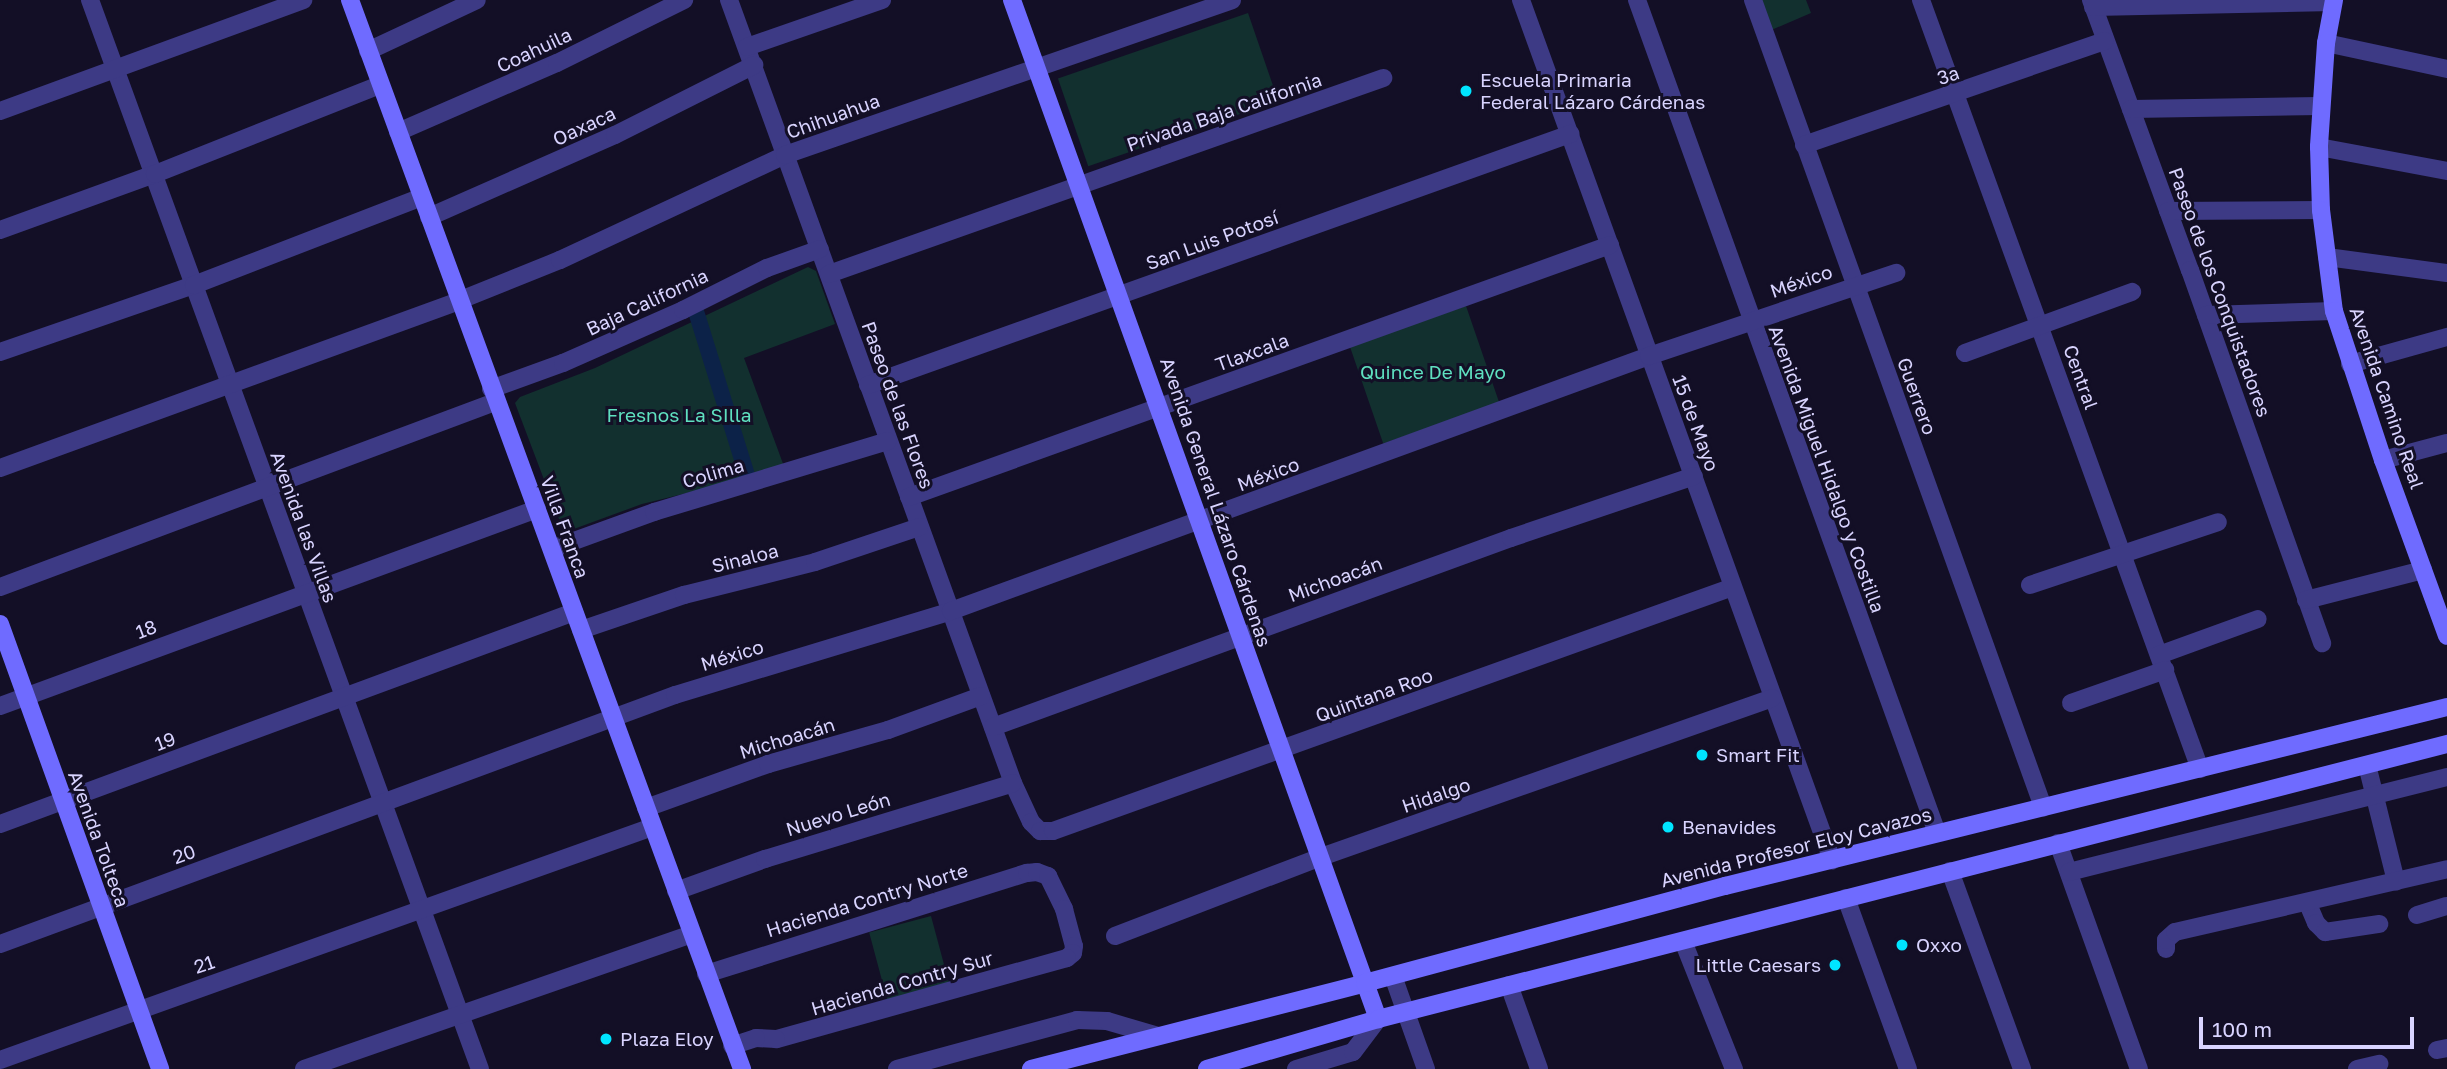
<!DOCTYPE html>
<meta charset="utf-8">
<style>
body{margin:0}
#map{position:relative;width:2447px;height:1069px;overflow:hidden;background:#130f26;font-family:"Golos Text",sans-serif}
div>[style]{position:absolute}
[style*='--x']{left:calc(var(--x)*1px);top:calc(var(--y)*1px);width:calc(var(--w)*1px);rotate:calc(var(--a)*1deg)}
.green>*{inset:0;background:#12302f;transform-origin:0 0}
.canal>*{height:16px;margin:-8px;padding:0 8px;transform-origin:8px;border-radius:8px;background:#0c2248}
.street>*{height:18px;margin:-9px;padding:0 9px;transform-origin:9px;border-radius:9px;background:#3d3a85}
.secondary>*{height:18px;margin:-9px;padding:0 9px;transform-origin:9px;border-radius:9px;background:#6f6bff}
.dots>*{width:19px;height:19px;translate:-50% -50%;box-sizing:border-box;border:4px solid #130f26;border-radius:50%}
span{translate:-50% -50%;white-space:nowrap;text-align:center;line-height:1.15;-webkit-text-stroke:6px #130f26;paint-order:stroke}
.street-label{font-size:19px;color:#d9d4ff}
.poi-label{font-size:19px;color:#d9d4ff}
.left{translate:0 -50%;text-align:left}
.right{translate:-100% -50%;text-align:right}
.park-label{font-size:19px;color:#5fe0c0}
.scale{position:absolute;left:2199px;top:1017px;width:215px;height:32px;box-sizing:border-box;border:4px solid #d9d4ff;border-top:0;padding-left:9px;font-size:21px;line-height:24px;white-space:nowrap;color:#d9d4ff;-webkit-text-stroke:5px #130f26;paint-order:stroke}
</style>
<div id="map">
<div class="green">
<div style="clip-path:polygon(1759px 0,1806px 0,1811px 13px,1769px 31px)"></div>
<div style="left:1248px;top:13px;width:93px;height:201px;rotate:71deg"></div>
<div style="clip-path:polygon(808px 267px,816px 271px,835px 324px,744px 358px,785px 469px,642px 504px,571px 530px,562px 527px,515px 403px,520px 397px,595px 368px)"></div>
<div style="left:1466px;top:306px;width:103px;height:123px;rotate:71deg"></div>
<div style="left:931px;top:916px;width:70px;height:64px;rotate:75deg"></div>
</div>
<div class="canal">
<div style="--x:694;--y:305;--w:181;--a:72.7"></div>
</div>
<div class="street">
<div style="--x:90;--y:0;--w:1138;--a:69.96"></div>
<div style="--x:729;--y:0;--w:833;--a:70.06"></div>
<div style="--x:1013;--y:783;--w:43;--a:65.2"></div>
<div style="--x:1031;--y:822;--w:13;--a:45"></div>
<div style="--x:1040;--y:831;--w:13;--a:0"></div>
<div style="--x:1053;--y:831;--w:722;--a:-19.74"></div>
<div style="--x:1521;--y:0;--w:915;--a:70.12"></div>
<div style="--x:1637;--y:0;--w:885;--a:70.19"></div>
<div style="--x:1753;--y:0;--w:858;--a:70.23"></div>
<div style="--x:1921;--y:0;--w:818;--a:70.06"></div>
<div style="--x:2091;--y:0;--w:288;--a:69.9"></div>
<div style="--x:2190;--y:270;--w:396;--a:70.5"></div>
<div style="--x:2093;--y:7;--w:240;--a:-1.2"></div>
<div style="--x:2326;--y:43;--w:124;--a:12.1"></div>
<div style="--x:747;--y:47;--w:143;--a:-19.2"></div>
<div style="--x:368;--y:51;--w:120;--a:-25.1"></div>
<div style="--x:2131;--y:109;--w:189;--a:-0.9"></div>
<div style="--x:0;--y:111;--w:323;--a:-20.1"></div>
<div style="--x:398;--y:132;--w:173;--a:-23.5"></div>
<div style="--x:557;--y:63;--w:142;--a:-26.4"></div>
<div style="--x:1804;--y:145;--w:318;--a:-19.1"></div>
<div style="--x:2319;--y:147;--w:130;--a:10.6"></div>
<div style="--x:2168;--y:211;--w:153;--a:-0.4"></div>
<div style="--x:429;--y:217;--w:203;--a:-23.8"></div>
<div style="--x:615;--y:135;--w:156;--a:-26.7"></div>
<div style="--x:0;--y:230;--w:165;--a:-19.9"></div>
<div style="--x:155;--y:174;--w:242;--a:-21.6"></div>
<div style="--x:2327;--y:257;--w:121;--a:7.6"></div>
<div style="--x:829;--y:274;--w:588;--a:-19.48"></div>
<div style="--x:2206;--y:315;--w:128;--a:-1.8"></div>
<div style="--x:0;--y:352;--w:205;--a:-19.1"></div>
<div style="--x:194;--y:285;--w:244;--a:-21.1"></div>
<div style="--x:1965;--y:353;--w:178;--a:-20.1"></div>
<div style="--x:2350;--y:364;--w:101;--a:-15.6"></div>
<div style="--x:868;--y:385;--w:746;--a:-19.67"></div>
<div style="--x:491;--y:389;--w:77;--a:-19.9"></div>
<div style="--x:563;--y:363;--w:131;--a:-23.8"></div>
<div style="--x:683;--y:310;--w:94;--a:-26.6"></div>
<div style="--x:767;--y:268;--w:56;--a:-19.7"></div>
<div style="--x:2383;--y:460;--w:66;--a:-14.9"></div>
<div style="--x:0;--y:468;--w:487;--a:-20"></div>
<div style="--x:458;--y:301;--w:110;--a:-21.9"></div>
<div style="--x:560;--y:260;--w:248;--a:-25"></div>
<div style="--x:785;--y:155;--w:473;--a:-19.1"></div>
<div style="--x:909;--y:497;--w:745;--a:-19.77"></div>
<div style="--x:552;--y:549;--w:109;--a:-19.9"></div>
<div style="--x:654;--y:512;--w:244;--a:-16.9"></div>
<div style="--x:2030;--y:585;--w:198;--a:-18.5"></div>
<div style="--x:0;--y:587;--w:528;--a:-20.49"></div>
<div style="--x:2306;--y:600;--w:121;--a:-14.4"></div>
<div style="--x:581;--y:630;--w:109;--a:-18.8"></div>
<div style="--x:684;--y:595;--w:135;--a:-14.1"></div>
<div style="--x:815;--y:562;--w:110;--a:-18.6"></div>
<div style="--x:2159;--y:655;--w:105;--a:-20"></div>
<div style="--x:2071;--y:703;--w:100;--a:-19.3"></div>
<div style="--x:0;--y:706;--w:572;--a:-20.15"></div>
<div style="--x:993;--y:727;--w:551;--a:-20.05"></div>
<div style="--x:1511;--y:538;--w:193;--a:-18.7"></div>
<div style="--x:2367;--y:765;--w:120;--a:76"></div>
<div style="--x:646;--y:808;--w:130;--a:-19.8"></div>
<div style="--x:768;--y:764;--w:125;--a:-15.8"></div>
<div style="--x:888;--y:730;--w:99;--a:-20.1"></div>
<div style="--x:0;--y:824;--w:612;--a:-20.27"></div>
<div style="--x:2058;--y:843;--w:240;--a:70.3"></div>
<div style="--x:1950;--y:871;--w:211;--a:70"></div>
<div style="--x:2069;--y:872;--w:390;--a:-14.1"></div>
<div style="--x:676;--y:891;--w:95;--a:-19.8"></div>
<div style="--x:765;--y:859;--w:259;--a:-17"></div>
<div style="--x:1846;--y:898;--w:182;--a:70.1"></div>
<div style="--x:2308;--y:904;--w:21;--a:67"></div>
<div style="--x:2316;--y:923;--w:13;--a:45"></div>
<div style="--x:2325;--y:932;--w:55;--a:-8.4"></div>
<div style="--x:2417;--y:915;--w:31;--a:-17"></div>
<div style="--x:1115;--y:936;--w:221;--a:-21"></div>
<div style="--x:1321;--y:857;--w:478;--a:-19.4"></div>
<div style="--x:1683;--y:941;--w:138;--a:68.3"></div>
<div style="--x:0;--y:944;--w:719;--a:-20.25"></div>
<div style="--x:675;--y:695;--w:288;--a:-16.9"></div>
<div style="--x:951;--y:611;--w:743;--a:-20.07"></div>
<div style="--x:1649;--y:356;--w:261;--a:-18.6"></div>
<div style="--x:2166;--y:949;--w:9;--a:-90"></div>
<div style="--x:2166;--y:940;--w:12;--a:-42"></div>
<div style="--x:2175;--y:932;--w:279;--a:-13"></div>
<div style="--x:706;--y:974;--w:337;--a:-17.5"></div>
<div style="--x:1027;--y:873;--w:10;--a:-6"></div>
<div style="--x:1037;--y:872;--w:12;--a:20"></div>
<div style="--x:1048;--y:876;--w:37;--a:64"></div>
<div style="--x:1064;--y:909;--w:38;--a:75"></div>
<div style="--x:1074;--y:946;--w:7;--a:98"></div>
<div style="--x:1073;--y:953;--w:8;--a:140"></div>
<div style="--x:1067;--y:958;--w:302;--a:164.4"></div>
<div style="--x:776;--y:1039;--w:20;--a:-177"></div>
<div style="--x:756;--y:1038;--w:25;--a:162"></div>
<div style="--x:1393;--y:976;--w:99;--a:70.5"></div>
<div style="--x:1509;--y:985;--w:89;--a:70.3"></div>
<div style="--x:2437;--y:1050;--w:10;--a:-11"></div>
<div style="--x:0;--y:1060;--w:692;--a:-19.66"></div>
<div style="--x:304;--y:1069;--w:410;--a:-19.2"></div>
<div style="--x:897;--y:1069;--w:187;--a:-15.2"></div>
<div style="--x:1077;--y:1020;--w:30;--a:2"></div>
<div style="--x:1107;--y:1021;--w:53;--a:16.4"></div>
<div style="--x:1296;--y:1069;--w:59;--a:-16.6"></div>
<div style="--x:1353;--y:1052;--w:41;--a:-52.9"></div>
<div style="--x:2357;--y:1069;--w:23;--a:-13"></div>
</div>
<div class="secondary">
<div style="--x:350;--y:0;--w:1139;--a:69.86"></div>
<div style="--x:1012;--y:0;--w:1083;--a:70.24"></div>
<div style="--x:2334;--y:0;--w:44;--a:100.5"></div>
<div style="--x:2326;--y:43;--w:104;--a:93.9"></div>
<div style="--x:2319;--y:147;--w:63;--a:88.2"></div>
<div style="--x:2321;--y:210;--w:102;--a:82.7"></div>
<div style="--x:2334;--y:311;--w:157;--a:71.8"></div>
<div style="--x:2383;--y:460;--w:187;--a:70"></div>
<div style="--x:0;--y:624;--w:473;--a:70.2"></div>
<div style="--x:1031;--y:1069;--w:345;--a:-14.4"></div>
<div style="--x:1365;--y:983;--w:373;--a:-15.1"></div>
<div style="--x:1725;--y:886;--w:744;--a:-13.92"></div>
<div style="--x:1207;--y:1069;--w:178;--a:-16.3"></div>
<div style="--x:1378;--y:1019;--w:1104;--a:-14.43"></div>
</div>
<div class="dots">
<div style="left:1466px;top:91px;background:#00e5ff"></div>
<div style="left:1702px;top:755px;background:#00e5ff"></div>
<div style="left:1668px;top:827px;background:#00e5ff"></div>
<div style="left:1902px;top:945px;background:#00e5ff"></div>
<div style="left:1835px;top:965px;background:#00e5ff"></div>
<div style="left:606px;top:1039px;background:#00e5ff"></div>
</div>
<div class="street-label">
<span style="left:534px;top:50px;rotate:-25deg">Coahuila</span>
<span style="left:1948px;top:75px;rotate:-19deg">3a</span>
<span style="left:1224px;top:112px;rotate:-19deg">Privada Baja California</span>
<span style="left:833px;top:116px;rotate:-20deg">Chihuahua</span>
<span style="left:584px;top:126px;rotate:-25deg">Oaxaca</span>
<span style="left:1212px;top:240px;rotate:-20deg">San Luis Potosí</span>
<span style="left:1801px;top:281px;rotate:-19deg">México</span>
<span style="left:2220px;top:292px;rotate:70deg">Paseo de los Conquistadores</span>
<span style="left:647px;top:302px;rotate:-25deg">Baja California</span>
<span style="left:1252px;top:352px;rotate:-20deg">Tlaxcala</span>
<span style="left:2081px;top:377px;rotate:70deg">Central</span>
<span style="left:1917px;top:396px;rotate:70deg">Guerrero</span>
<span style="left:2387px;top:398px;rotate:71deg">Avenida Camino Real</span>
<span style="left:898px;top:405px;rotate:70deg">Paseo de las Flores</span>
<span style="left:1696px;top:423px;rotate:70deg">15 de Mayo</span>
<span style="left:1827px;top:469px;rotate:70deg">Avenida Miguel Hidalgo y Costilla</span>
<span style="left:713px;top:473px;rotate:-16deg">Colima</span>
<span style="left:1268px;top:474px;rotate:-20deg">México</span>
<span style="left:1216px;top:502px;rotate:71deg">Avenida General Lázaro Cárdenas</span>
<span style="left:304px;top:527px;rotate:70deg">Avenida las Villas</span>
<span style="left:565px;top:527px;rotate:70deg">Villa Franca</span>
<span style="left:745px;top:558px;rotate:-14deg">Sinaloa</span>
<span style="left:1335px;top:579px;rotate:-20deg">Michoacán</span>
<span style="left:146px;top:629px;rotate:-20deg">18</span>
<span style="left:732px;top:655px;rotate:-17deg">México</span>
<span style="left:1374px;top:695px;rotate:-20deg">Quintana Roo</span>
<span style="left:787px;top:738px;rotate:-17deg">Michoacán</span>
<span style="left:165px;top:741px;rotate:-20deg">19</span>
<span style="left:1436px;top:795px;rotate:-19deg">Hidalgo</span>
<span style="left:838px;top:814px;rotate:-17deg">Nuevo León</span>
<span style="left:99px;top:839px;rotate:70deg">Avenida Tolteca</span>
<span style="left:1796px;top:847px;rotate:-14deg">Avenida Profesor Eloy Cavazos</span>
<span style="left:184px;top:854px;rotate:-20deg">20</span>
<span style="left:867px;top:900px;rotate:-17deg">Hacienda Contry Norte</span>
<span style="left:204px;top:964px;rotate:-19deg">21</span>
<span style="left:902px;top:983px;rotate:-16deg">Hacienda Contry Sur</span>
</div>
<div class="poi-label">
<span class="left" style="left:1480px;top:91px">Escuela Primaria<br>Federal Lázaro Cárdenas</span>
<span class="left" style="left:1716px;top:755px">Smart Fit</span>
<span class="left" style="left:1682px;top:827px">Benavides</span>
<span class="left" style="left:1916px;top:945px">Oxxo</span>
<span class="right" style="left:1821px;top:965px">Little Caesars</span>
<span class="left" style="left:620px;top:1039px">Plaza Eloy</span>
</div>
<div class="park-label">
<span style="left:1433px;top:372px">Quince De Mayo</span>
<span style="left:679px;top:415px">Fresnos La SIlla</span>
</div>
<div class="scale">100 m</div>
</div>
